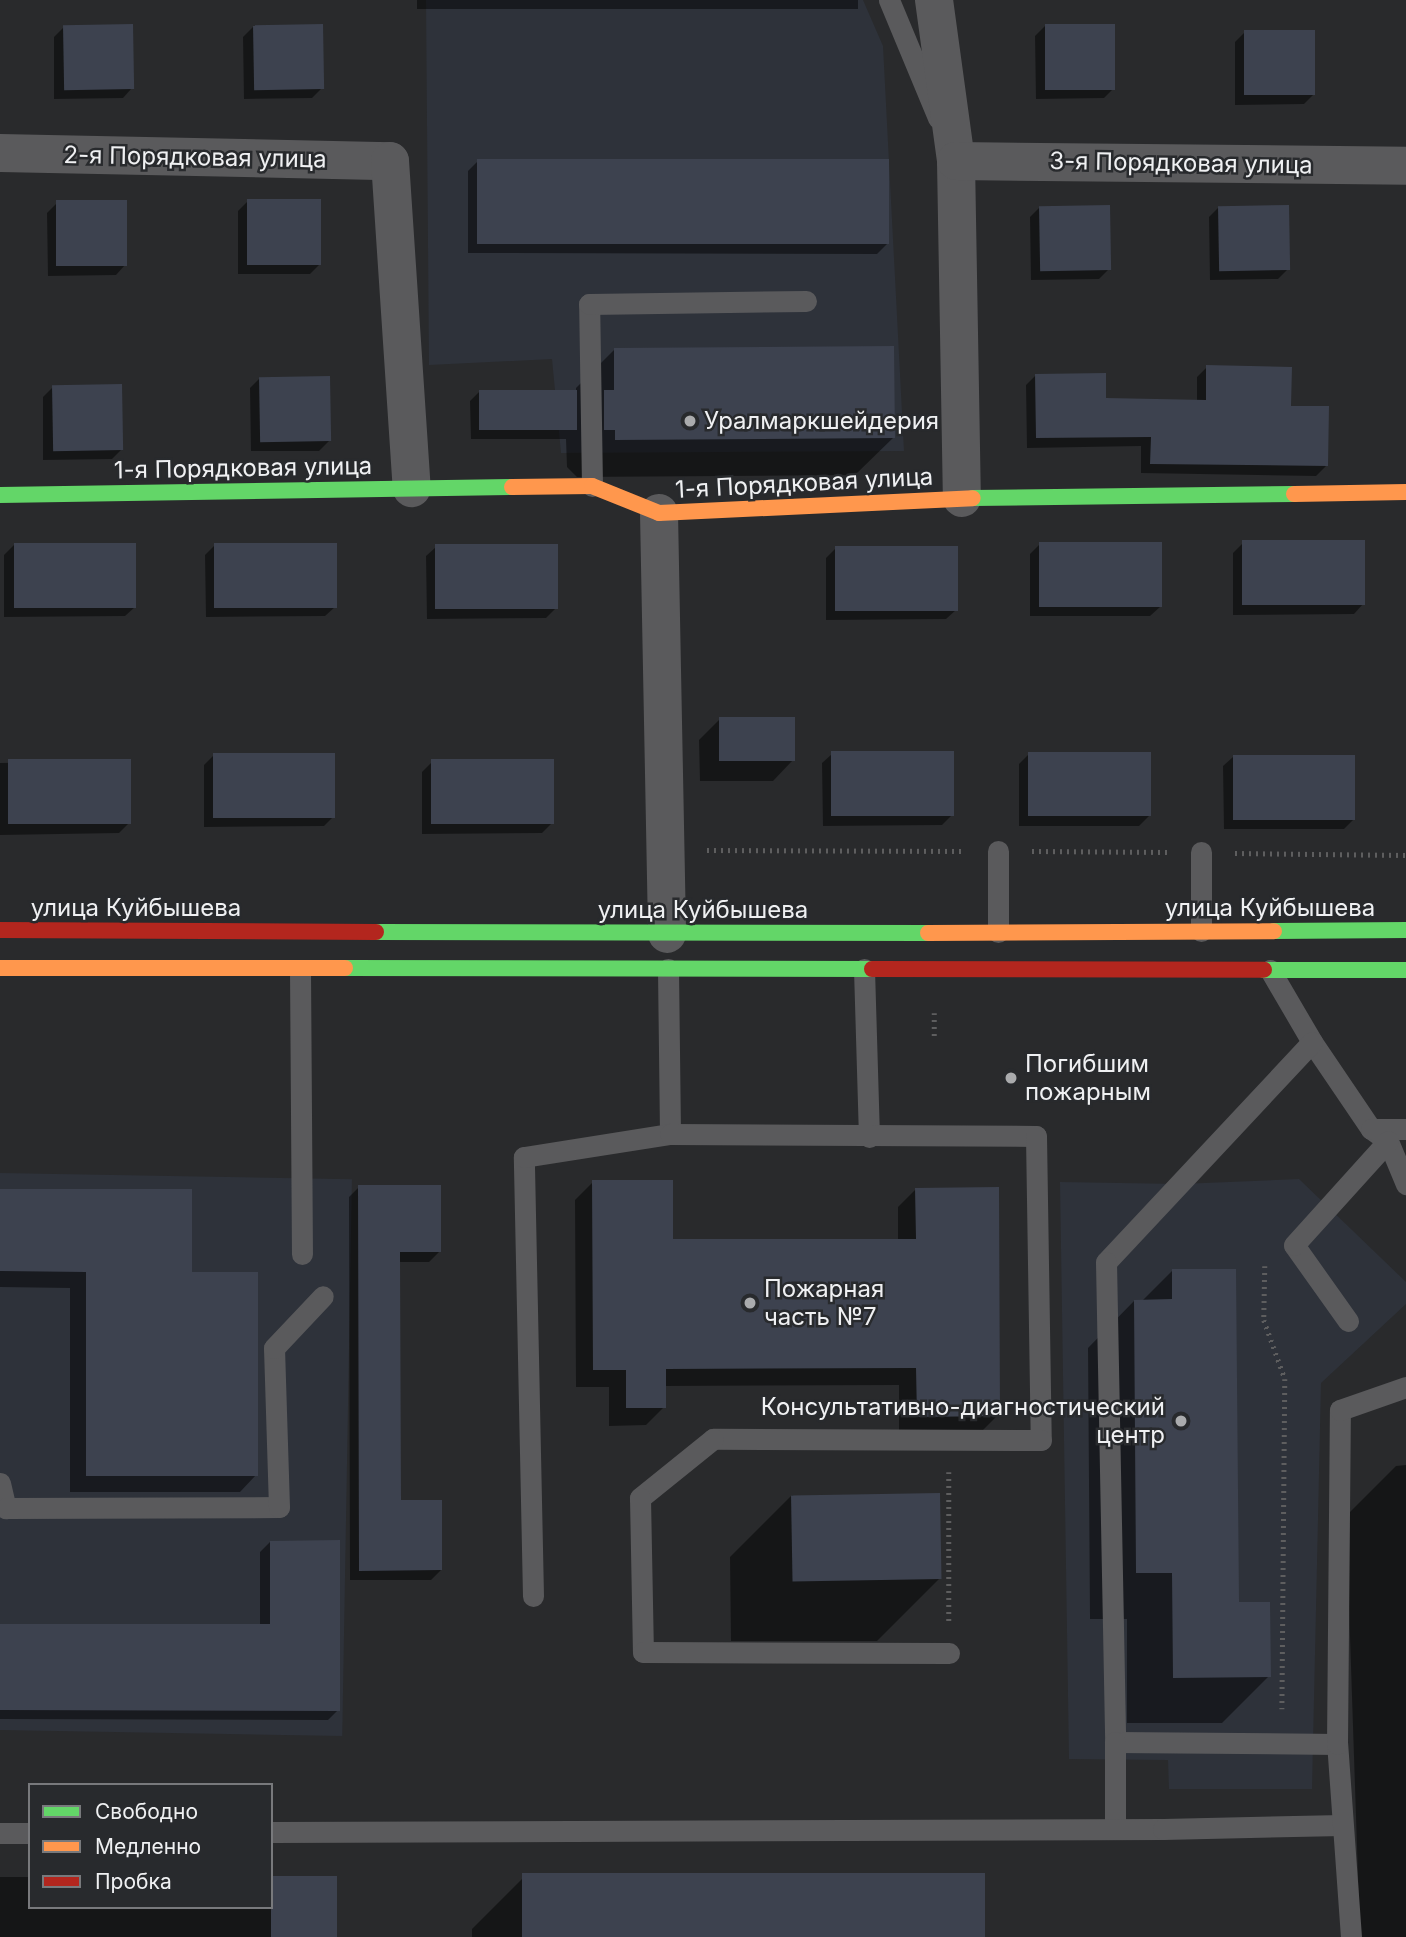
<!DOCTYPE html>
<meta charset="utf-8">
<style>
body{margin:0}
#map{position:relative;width:1406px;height:1937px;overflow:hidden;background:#292a2c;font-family:Inter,sans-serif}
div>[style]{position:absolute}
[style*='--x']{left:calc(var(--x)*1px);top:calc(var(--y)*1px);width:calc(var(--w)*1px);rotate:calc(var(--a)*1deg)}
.built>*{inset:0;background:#2e323a;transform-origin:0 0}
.shadow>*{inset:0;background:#0007;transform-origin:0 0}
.building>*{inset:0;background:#3d424f;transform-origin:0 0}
.path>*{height:4.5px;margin-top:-2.25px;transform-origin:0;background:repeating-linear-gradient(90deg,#5e5e5f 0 2px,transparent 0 7px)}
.lane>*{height:21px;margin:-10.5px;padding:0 10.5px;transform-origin:10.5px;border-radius:10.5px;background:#5a5a5c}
.street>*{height:38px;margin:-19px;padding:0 19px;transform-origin:19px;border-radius:19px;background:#5a5a5c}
.fast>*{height:16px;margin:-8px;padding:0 8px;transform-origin:8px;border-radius:8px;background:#63d668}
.slow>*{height:16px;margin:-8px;padding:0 8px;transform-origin:8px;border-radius:8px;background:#ff974d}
.jam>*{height:16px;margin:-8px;padding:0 8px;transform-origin:8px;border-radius:8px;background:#b3261e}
.dots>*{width:19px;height:19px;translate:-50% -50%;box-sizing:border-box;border:4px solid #282a2d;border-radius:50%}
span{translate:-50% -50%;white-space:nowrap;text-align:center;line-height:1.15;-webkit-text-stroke:5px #282a2d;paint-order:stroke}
.street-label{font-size:24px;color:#eff0f2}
.poi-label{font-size:24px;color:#eff0f2}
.left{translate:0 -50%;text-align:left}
.right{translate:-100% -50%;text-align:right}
.legend{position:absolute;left:28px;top:1783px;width:245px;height:126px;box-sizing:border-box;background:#282a2d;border:2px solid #78797c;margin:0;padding:9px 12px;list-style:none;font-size:21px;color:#eff0f2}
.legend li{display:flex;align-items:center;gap:14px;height:35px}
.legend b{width:35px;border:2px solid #78797c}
</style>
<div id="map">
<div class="built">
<div style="clip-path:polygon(426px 0,863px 0,883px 46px,904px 451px,561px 453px,552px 359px,429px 365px)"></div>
<div style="left:0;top:1173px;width:352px;height:557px;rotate:1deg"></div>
<div style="clip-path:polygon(1299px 1179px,1406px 1282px,1406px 1304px,1321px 1383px,1312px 1789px,1169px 1789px,1168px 1760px,1069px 1759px,1060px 1182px,1180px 1184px)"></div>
</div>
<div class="shadow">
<div style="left:417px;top:0;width:441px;height:9px"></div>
<div style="clip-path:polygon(1045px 26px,1114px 88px,1104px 98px,1036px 99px,1035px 36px)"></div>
<div style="clip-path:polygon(64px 27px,132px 88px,123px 98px,54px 99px,54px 37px)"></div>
<div style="clip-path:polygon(253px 27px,322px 88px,312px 98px,244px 99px,243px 37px)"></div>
<div style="clip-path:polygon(1245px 32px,1313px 95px,1304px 104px,1235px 105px,1235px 42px)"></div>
<div style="clip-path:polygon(478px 161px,887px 244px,877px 254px,468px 253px,468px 171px)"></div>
<div style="clip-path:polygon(248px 201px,320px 264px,310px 274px,238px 274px,238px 211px)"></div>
<div style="clip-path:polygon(57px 203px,125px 265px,116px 275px,48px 276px,47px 213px)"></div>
<div style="clip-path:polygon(1040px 207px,1109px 269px,1099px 279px,1031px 280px,1030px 217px)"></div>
<div style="clip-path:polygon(1219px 207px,1288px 269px,1278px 279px,1210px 280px,1209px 217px)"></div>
<div style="clip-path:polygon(614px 350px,894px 437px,855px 475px,577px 477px,567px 467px,566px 439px,471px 439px,470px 401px,480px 391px,576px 391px,576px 388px)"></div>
<div style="clip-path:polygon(1207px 367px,1289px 408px,1326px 466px,1316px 476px,1141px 473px,1141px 446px,1027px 448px,1026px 385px,1036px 375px,1104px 400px,1197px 401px,1197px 377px)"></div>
<div style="clip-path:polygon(260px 378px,329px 441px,319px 451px,251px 451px,250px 388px)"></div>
<div style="clip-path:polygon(53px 387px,122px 449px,112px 459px,43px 460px,43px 397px)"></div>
<div style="clip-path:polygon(1243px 543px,1363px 604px,1354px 614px,1233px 615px,1233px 553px)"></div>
<div style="clip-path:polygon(1040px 544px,1160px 607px,1150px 616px,1030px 616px,1030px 554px)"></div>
<div style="clip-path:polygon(14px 545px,135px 607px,125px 616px,4px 617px,4px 555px)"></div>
<div style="clip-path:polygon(215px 545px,335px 607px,325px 616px,206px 617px,205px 555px)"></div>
<div style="clip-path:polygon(436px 547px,556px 608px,546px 618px,427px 619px,426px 556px)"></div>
<div style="clip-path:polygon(836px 548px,956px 610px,946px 619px,826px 620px,826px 558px)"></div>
<div style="clip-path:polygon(720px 719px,793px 760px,773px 781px,700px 781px,699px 740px)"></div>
<div style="clip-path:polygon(832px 754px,952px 815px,942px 825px,823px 826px,822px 763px)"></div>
<div style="clip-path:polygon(1029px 754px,1149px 816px,1139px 826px,1019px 826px,1019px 764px)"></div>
<div style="clip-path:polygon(214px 755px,334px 816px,324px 826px,204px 827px,204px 765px)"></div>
<div style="clip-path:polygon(1233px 757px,1354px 819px,1344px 829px,1224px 829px,1223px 766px)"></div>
<div style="clip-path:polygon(129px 761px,129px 823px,119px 833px,0 835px,0 763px)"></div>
<div style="clip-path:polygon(432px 762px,552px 823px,542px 833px,422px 834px,422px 772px)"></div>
<div style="clip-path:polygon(593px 1182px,672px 1241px,898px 1240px,898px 1207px,916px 1189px,998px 1415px,980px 1433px,899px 1434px,899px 1385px,664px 1386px,664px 1407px,646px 1425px,609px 1426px,609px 1387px,576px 1387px,575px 1200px)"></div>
<div style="clip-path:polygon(359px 1187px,439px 1252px,429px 1262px,398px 1262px,399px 1502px,441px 1570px,431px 1580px,350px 1580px,349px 1197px)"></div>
<div style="clip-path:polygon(0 1191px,190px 1274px,256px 1475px,240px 1492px,70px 1492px,70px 1288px,0 1287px)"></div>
<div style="clip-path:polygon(1172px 1271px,1237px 1603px,1269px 1676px,1222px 1723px,1127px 1723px,1127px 1619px,1090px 1619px,1088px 1348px,1134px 1301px,1142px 1301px)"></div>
<div style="clip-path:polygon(1406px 1465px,1406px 1937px,1360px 1937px,1346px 1516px,1396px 1466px)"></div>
<div style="clip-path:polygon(792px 1495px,939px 1579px,877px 1641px,731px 1641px,730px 1557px)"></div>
<div style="clip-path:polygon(270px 1542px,338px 1710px,328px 1720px,0 1719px,0 1626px,260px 1626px,260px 1552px)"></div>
<div style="clip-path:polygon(0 1877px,30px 1877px,30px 1907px,271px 1907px,335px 1937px,0 1937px)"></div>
<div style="clip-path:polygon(523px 1878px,983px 1937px,472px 1937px,472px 1929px)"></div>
</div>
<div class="building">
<div style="left:133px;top:24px;width:65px;height:70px;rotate:89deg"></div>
<div style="left:323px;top:24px;width:65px;height:70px;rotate:89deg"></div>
<div style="left:1045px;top:24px;width:70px;height:66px"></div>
<div style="left:1315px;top:30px;width:65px;height:71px;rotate:90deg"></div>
<div style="left:477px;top:159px;width:412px;height:85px"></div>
<div style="left:247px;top:199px;width:74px;height:66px"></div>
<div style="left:127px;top:200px;width:66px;height:71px;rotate:90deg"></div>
<div style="left:1110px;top:205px;width:65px;height:71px;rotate:89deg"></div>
<div style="left:1289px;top:205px;width:65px;height:71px;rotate:89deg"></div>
<div style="clip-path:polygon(894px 346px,895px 438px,615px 440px,615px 430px,604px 430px,604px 390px,614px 390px,614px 348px)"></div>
<div style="clip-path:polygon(1206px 365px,1292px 367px,1291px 406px,1329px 406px,1328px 466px,1150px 464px,1151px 437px,1036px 438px,1035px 374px,1106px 373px,1106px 398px,1206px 400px)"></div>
<div style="left:330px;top:376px;width:65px;height:71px;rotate:89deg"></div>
<div style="left:122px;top:384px;width:66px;height:70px;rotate:89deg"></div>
<div style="left:479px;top:390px;width:98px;height:40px"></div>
<div style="left:1365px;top:540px;width:65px;height:123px;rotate:90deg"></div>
<div style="left:1162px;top:542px;width:65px;height:123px;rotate:90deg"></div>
<div style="left:14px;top:543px;width:122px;height:65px"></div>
<div style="left:214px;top:543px;width:123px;height:65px"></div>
<div style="left:558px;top:544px;width:65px;height:123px;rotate:90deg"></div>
<div style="left:835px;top:546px;width:123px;height:65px"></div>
<div style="left:795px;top:717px;width:44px;height:76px;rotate:90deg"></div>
<div style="left:954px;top:751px;width:65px;height:123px;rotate:90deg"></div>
<div style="left:1151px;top:752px;width:64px;height:123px;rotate:90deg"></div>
<div style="left:213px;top:753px;width:122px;height:65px"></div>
<div style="left:1233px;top:755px;width:122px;height:65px"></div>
<div style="left:131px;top:759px;width:65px;height:123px;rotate:90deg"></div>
<div style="left:554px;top:759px;width:65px;height:123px;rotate:90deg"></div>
<div style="clip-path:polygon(592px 1180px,673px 1180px,673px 1239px,916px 1239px,915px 1188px,999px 1187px,1000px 1416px,917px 1417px,916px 1368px,666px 1369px,666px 1408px,626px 1408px,626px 1370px,593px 1370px)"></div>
<div style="clip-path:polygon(358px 1185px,441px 1185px,441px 1252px,400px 1252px,401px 1500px,442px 1500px,442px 1570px,359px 1571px)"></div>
<div style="clip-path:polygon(0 1189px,192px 1189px,192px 1272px,258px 1272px,258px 1476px,86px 1476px,86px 1272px,0 1271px)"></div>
<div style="clip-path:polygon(1172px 1269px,1236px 1269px,1239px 1602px,1270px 1602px,1271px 1677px,1173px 1678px,1172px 1573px,1136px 1573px,1134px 1300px,1172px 1299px)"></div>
<div style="left:940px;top:1493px;width:86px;height:149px;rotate:89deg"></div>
<div style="clip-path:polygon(340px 1540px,340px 1711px,0 1710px,0 1624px,270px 1624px,270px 1541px)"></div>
<div style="left:985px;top:1873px;width:64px;height:463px;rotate:90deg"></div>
<div style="left:271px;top:1876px;width:66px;height:61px"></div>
</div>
<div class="path">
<div style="--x:707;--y:850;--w:257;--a:0.2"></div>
<div style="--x:1032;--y:851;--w:135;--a:0.4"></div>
<div style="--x:1235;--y:853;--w:171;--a:0.7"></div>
<div style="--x:934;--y:1036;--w:23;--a:-90"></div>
<div style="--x:1265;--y:1266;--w:54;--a:91.1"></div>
<div style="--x:1264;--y:1320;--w:63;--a:70.4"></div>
<div style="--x:1285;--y:1379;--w:330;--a:90.5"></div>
<div style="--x:949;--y:1472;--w:149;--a:90"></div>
</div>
<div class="lane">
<div style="--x:889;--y:0;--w:128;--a:67.4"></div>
<div style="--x:592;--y:486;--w:182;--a:-90.9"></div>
<div style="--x:589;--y:304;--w:217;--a:-0.8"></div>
<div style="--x:998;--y:851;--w:81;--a:90"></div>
<div style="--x:1201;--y:852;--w:79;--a:90"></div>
<div style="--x:668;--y:969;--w:165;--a:89.3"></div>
<div style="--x:864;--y:969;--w:168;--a:88.3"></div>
<div style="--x:300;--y:970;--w:284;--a:89.6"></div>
<div style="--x:1270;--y:970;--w:83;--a:59.7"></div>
<div style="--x:1312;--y:1042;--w:105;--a:55.9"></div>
<div style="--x:1371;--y:1129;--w:21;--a:35"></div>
<div style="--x:1388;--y:1141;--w:47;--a:67.3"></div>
<div style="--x:1312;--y:1042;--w:301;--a:133.1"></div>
<div style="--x:1106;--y:1262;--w:480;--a:88.9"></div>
<div style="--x:1115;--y:1742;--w:222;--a:0.5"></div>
<div style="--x:1371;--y:1129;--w:35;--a:0"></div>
<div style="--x:1348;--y:1321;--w:93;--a:-125.4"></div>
<div style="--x:1294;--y:1245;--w:140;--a:-47.9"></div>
<div style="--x:0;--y:1483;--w:26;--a:77"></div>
<div style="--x:6;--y:1508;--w:273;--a:-0.2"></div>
<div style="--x:279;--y:1507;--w:159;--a:-91.8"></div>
<div style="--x:274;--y:1348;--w:71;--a:-46.7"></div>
<div style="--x:533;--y:1596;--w:439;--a:-91.2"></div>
<div style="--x:524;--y:1157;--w:148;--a:-9"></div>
<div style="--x:670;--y:1134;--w:366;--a:0.3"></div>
<div style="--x:1036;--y:1136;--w:304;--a:89.1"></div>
<div style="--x:1041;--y:1440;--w:328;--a:-179.8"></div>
<div style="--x:713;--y:1439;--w:94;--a:141.1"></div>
<div style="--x:640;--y:1498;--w:154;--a:88.9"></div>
<div style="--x:643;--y:1652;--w:306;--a:0.2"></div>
<div style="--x:1115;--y:1742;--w:87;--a:90"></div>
<div style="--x:271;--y:1832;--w:892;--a:-0.19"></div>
<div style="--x:1163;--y:1829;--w:179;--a:-1.3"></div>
<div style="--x:0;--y:1833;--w:30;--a:0"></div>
<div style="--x:1351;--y:1937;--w:194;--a:-94.1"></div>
<div style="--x:1337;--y:1744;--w:334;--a:-89.5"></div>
<div style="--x:1340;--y:1410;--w:70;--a:-19.2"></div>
</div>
<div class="street">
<div style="--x:934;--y:0;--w:162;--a:82.2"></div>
<div style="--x:956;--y:161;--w:337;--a:89"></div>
<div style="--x:0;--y:153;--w:390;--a:1.2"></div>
<div style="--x:390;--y:161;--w:328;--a:86.2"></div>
<div style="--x:956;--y:161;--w:450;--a:0.6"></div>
<div style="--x:659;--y:513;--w:421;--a:88.9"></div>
</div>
<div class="fast">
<div style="--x:0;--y:495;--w:512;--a:-0.9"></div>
<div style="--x:973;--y:498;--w:321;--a:-0.7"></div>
<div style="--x:1274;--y:931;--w:132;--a:-0.4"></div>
<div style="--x:376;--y:932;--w:552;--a:0.1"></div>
<div style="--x:345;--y:968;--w:527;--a:0.11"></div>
<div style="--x:1264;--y:970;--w:142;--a:0"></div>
</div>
<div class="slow">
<div style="--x:512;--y:487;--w:80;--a:-0.7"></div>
<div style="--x:592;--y:486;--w:72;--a:21.9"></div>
<div style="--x:659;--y:513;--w:314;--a:-2.7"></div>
<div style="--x:1294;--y:494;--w:112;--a:-1"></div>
<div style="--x:928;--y:933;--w:346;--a:-0.3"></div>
<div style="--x:0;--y:968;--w:345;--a:0"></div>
</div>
<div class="jam">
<div style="--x:0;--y:930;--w:376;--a:0.3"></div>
<div style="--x:872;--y:969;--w:392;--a:0.1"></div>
</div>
<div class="dots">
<div style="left:690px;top:421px;background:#aaabad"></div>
<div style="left:1011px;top:1078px;background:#aaabad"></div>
<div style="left:750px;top:1303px;background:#aaabad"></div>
<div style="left:1181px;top:1421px;background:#aaabad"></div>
</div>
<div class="street-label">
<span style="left:195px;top:157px;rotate:1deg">2-я Порядковая улица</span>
<span style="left:1181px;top:163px;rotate:1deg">3-я Порядковая улица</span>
<span style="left:243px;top:468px;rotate:-1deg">1-я Порядковая улица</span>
<span style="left:804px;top:483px;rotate:-3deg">1-я Порядковая улица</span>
<span style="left:136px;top:908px">улица Куйбышева</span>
<span style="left:1270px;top:908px">улица Куйбышева</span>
<span style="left:703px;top:910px">улица Куйбышева</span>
</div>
<div class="poi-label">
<span class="left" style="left:704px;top:421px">Уралмаркшейдерия</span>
<span class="left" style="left:1025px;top:1078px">Погибшим<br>пожарным</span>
<span class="left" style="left:764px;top:1303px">Пожарная<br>часть №7</span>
<span class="right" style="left:1165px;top:1421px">Консультативно-диагностический<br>центр</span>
</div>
<ul class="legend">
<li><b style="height:9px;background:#63d668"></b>Свободно</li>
<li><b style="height:9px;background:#ff974d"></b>Медленно</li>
<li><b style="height:9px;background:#b3261e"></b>Пробка</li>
</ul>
</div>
